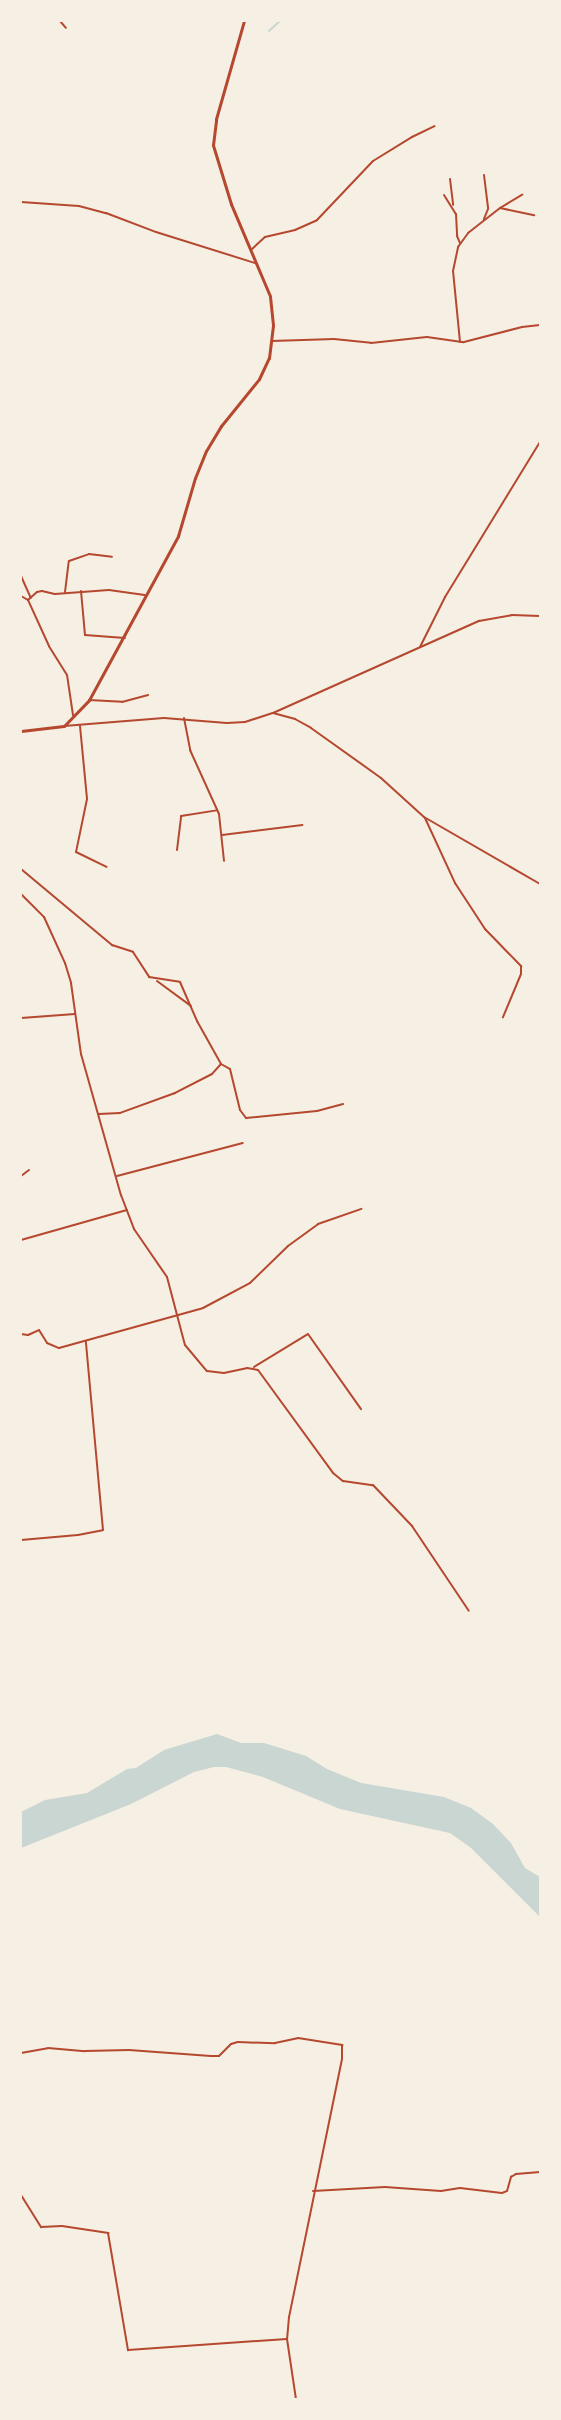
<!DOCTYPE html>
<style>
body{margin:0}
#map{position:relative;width:561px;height:2420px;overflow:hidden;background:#f6efe4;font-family:Manrope,sans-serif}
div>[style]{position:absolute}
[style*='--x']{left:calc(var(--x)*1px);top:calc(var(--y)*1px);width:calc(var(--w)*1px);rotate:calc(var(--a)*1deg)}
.water>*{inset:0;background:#c9d6d2}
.stream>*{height:1.5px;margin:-0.75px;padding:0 0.75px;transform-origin:0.75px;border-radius:0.75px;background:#c9d6d2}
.minor>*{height:2px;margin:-1px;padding:0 1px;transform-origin:1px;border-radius:1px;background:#b5482f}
.tertiary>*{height:3px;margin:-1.5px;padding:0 1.5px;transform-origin:1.5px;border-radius:1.5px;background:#b5482f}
span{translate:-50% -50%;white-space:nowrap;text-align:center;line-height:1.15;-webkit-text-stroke:4.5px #f6efe4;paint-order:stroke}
.frame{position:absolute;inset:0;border:22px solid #f6efe4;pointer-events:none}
</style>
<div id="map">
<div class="water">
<div style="clip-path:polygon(217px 1734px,241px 1743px,264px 1743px,306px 1756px,327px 1769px,361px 1783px,444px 1797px,471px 1808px,493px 1824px,511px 1843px,525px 1868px,540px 1877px,540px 1917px,471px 1848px,450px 1833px,340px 1809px,263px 1777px,226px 1767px,214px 1767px,194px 1772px,131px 1804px,21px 1848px,21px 1812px,45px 1800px,87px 1793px,127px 1769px,136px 1768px,164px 1750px)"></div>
</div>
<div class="stream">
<div style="--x:269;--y:31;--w:15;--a:-42"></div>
</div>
<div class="minor">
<div style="--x:60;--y:21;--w:9;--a:49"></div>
<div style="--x:484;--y:175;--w:34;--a:83"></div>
<div style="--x:488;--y:209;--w:11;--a:112"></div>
<div style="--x:450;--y:179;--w:26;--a:83"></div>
<div style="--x:444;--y:195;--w:22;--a:58"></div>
<div style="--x:456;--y:214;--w:22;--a:87"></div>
<div style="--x:457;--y:236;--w:8;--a:67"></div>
<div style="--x:21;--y:202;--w:58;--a:3.9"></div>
<div style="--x:79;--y:206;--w:28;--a:15"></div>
<div style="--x:106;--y:213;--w:53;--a:20.8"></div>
<div style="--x:156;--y:232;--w:104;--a:17.4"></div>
<div style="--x:500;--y:208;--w:26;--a:-31"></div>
<div style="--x:251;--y:250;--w:19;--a:-43"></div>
<div style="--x:265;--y:237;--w:31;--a:-13"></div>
<div style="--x:295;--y:230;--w:24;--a:-24"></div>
<div style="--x:317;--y:220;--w:81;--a:-46.5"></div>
<div style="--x:373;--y:161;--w:46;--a:-31.6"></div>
<div style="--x:412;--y:137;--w:25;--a:-26"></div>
<div style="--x:272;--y:341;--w:62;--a:-1.8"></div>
<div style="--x:334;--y:339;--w:37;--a:6"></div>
<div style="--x:371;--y:343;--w:56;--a:-6.1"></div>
<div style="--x:427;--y:337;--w:37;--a:8"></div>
<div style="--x:464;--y:342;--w:60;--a:-14.5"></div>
<div style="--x:522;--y:327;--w:18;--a:-6"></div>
<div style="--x:460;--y:342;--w:71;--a:-95.6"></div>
<div style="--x:453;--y:271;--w:25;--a:-78"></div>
<div style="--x:458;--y:247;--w:17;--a:-54"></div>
<div style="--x:468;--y:233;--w:41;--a:-38"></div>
<div style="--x:500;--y:208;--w:35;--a:12"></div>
<div style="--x:21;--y:576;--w:24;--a:66"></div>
<div style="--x:81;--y:591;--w:44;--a:84.8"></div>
<div style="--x:85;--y:635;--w:40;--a:4.3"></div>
<div style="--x:65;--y:592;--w:31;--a:-83"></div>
<div style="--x:69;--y:561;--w:21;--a:-19"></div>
<div style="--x:89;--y:554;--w:23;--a:7"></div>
<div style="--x:21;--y:596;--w:8;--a:30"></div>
<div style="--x:420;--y:647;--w:56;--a:-63.4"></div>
<div style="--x:445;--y:597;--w:182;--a:-58.5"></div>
<div style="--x:89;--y:700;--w:33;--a:3"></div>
<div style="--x:122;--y:702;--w:27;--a:-15"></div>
<div style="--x:273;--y:713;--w:23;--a:15"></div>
<div style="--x:295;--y:719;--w:18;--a:29"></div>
<div style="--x:311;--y:728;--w:86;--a:35.5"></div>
<div style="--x:381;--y:778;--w:58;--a:42.2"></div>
<div style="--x:424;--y:817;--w:134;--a:30"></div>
<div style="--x:73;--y:715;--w:40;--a:-98.5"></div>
<div style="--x:67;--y:675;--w:34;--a:-122"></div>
<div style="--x:49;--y:646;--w:51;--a:-114.5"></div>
<div style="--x:28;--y:600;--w:12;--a:-42"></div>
<div style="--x:37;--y:592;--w:5;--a:-11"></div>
<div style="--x:42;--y:591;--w:13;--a:13"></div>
<div style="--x:55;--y:594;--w:54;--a:-4.2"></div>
<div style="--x:109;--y:590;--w:36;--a:8"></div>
<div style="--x:184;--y:718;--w:33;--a:79"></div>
<div style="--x:190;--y:750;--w:70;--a:65.6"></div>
<div style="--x:219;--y:814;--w:47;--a:83.9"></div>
<div style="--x:64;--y:726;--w:100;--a:-4.6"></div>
<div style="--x:164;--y:718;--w:63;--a:4.5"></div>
<div style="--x:227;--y:723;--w:18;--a:-3"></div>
<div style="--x:245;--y:722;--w:29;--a:-18"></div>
<div style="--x:273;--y:713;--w:226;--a:-24.1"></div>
<div style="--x:479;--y:621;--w:34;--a:-10"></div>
<div style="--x:512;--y:615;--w:28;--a:2"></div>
<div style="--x:80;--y:726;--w:73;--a:84.5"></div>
<div style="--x:87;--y:799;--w:54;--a:101.7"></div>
<div style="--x:76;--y:852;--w:34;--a:26"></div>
<div style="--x:425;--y:818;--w:72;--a:65.2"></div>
<div style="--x:455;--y:883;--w:55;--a:56.9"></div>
<div style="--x:485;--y:929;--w:52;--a:45.8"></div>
<div style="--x:521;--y:966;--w:8;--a:90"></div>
<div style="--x:521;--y:974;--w:47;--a:112.7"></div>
<div style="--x:222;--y:835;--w:81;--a:-7.1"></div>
<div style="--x:177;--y:850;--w:34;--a:-83"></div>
<div style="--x:181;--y:816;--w:36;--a:-9"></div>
<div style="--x:21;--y:869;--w:119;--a:39.9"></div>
<div style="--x:112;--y:945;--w:22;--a:18"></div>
<div style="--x:133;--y:952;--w:30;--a:57"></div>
<div style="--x:149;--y:977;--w:31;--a:9"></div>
<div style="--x:180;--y:982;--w:43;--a:66.4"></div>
<div style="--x:197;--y:1021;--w:49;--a:60.8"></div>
<div style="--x:221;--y:1064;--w:13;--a:132"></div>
<div style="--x:212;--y:1074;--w:42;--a:152.8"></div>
<div style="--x:175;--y:1093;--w:59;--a:160"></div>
<div style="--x:120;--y:1113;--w:21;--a:177"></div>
<div style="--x:21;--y:894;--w:33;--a:45"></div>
<div style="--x:44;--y:917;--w:51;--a:65.5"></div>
<div style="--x:65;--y:963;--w:21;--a:73"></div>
<div style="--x:71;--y:983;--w:72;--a:82"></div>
<div style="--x:81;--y:1054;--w:147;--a:74.2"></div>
<div style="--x:121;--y:1195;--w:36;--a:69"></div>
<div style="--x:134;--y:1229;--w:58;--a:55.5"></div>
<div style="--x:167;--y:1277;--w:70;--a:75.2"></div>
<div style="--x:185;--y:1345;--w:34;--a:50"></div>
<div style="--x:207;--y:1371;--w:17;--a:7"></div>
<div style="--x:224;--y:1373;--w:24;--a:-12"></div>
<div style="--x:247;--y:1368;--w:11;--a:10"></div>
<div style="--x:258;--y:1370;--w:127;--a:53.9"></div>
<div style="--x:333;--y:1473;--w:13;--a:39"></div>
<div style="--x:343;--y:1481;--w:30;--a:8"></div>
<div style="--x:373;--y:1485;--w:57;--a:46.4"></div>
<div style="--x:412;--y:1526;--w:102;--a:56.2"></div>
<div style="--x:157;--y:981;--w:42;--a:36.3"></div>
<div style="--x:21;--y:1018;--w:54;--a:-4.2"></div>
<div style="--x:221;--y:1064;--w:10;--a:29"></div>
<div style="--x:230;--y:1069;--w:42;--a:76.3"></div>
<div style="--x:240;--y:1110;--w:10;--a:53"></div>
<div style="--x:246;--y:1118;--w:71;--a:-5.6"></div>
<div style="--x:317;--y:1111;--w:27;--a:-15"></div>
<div style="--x:21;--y:1176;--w:10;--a:-37"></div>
<div style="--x:117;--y:1176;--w:130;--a:-14.7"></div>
<div style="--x:21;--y:1240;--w:110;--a:-15.8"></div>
<div style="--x:21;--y:1334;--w:7;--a:8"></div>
<div style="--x:28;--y:1335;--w:12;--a:-24"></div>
<div style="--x:39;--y:1330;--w:15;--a:58"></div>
<div style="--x:47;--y:1343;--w:13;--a:23"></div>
<div style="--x:59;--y:1348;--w:149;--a:-15.5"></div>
<div style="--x:203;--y:1308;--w:53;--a:-28"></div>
<div style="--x:250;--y:1283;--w:53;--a:-44.2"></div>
<div style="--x:288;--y:1246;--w:37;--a:-36"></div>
<div style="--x:318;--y:1224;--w:46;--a:-19.2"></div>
<div style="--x:254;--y:1367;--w:63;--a:-31.4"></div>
<div style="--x:308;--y:1334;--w:92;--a:54.8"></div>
<div style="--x:21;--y:1540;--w:57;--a:-5"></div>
<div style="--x:78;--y:1535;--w:25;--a:-11"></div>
<div style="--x:103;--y:1530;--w:189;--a:-95.2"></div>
<div style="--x:21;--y:2053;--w:27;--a:-10"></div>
<div style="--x:48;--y:2048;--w:37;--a:5"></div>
<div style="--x:85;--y:2051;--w:44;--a:-1.3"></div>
<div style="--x:129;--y:2050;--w:82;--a:4.2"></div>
<div style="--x:211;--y:2056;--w:8;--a:0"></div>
<div style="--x:219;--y:2056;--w:17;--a:-45"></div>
<div style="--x:231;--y:2044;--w:7;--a:-16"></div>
<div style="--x:238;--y:2042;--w:37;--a:2"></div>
<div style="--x:275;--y:2043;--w:24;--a:-12"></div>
<div style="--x:298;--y:2038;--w:45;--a:9"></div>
<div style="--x:342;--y:2045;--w:14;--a:90"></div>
<div style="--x:342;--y:2059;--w:263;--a:101.6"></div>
<div style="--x:289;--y:2317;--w:22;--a:95"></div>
<div style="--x:287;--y:2339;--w:61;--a:81.5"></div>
<div style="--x:313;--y:2191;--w:72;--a:-3.2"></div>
<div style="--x:385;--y:2187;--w:56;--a:4.1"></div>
<div style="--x:441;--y:2191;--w:19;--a:-9"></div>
<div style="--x:460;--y:2188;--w:42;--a:6.8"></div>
<div style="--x:502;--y:2193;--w:5;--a:-22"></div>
<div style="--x:507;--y:2191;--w:15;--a:-74"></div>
<div style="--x:511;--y:2177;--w:6;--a:-31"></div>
<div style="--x:516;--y:2174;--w:24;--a:-5"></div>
<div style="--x:21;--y:2195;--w:38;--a:58"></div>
<div style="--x:41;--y:2227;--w:21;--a:-3"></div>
<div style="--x:62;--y:2226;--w:47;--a:8.7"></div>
<div style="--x:108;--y:2233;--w:119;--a:80.3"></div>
<div style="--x:128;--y:2350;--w:159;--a:-4"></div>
</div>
<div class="tertiary">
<div style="--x:21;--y:731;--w:43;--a:-6.6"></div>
<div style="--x:64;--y:726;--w:36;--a:-46"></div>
<div style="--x:89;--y:700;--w:187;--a:-61.5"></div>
<div style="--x:178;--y:536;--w:60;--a:-73.7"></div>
<div style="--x:195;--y:478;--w:29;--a:-68"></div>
<div style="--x:206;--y:451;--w:29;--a:-59"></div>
<div style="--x:221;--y:426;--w:60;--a:-51"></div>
<div style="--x:259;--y:379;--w:23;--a:-65"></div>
<div style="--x:269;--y:358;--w:33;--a:-83"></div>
<div style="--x:273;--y:325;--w:29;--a:-96"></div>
<div style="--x:270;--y:296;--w:100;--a:-113"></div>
<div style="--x:231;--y:204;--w:62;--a:-107"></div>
<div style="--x:213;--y:145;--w:26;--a:-83"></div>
<div style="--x:216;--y:119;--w:102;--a:-74.1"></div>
</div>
<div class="frame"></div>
</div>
